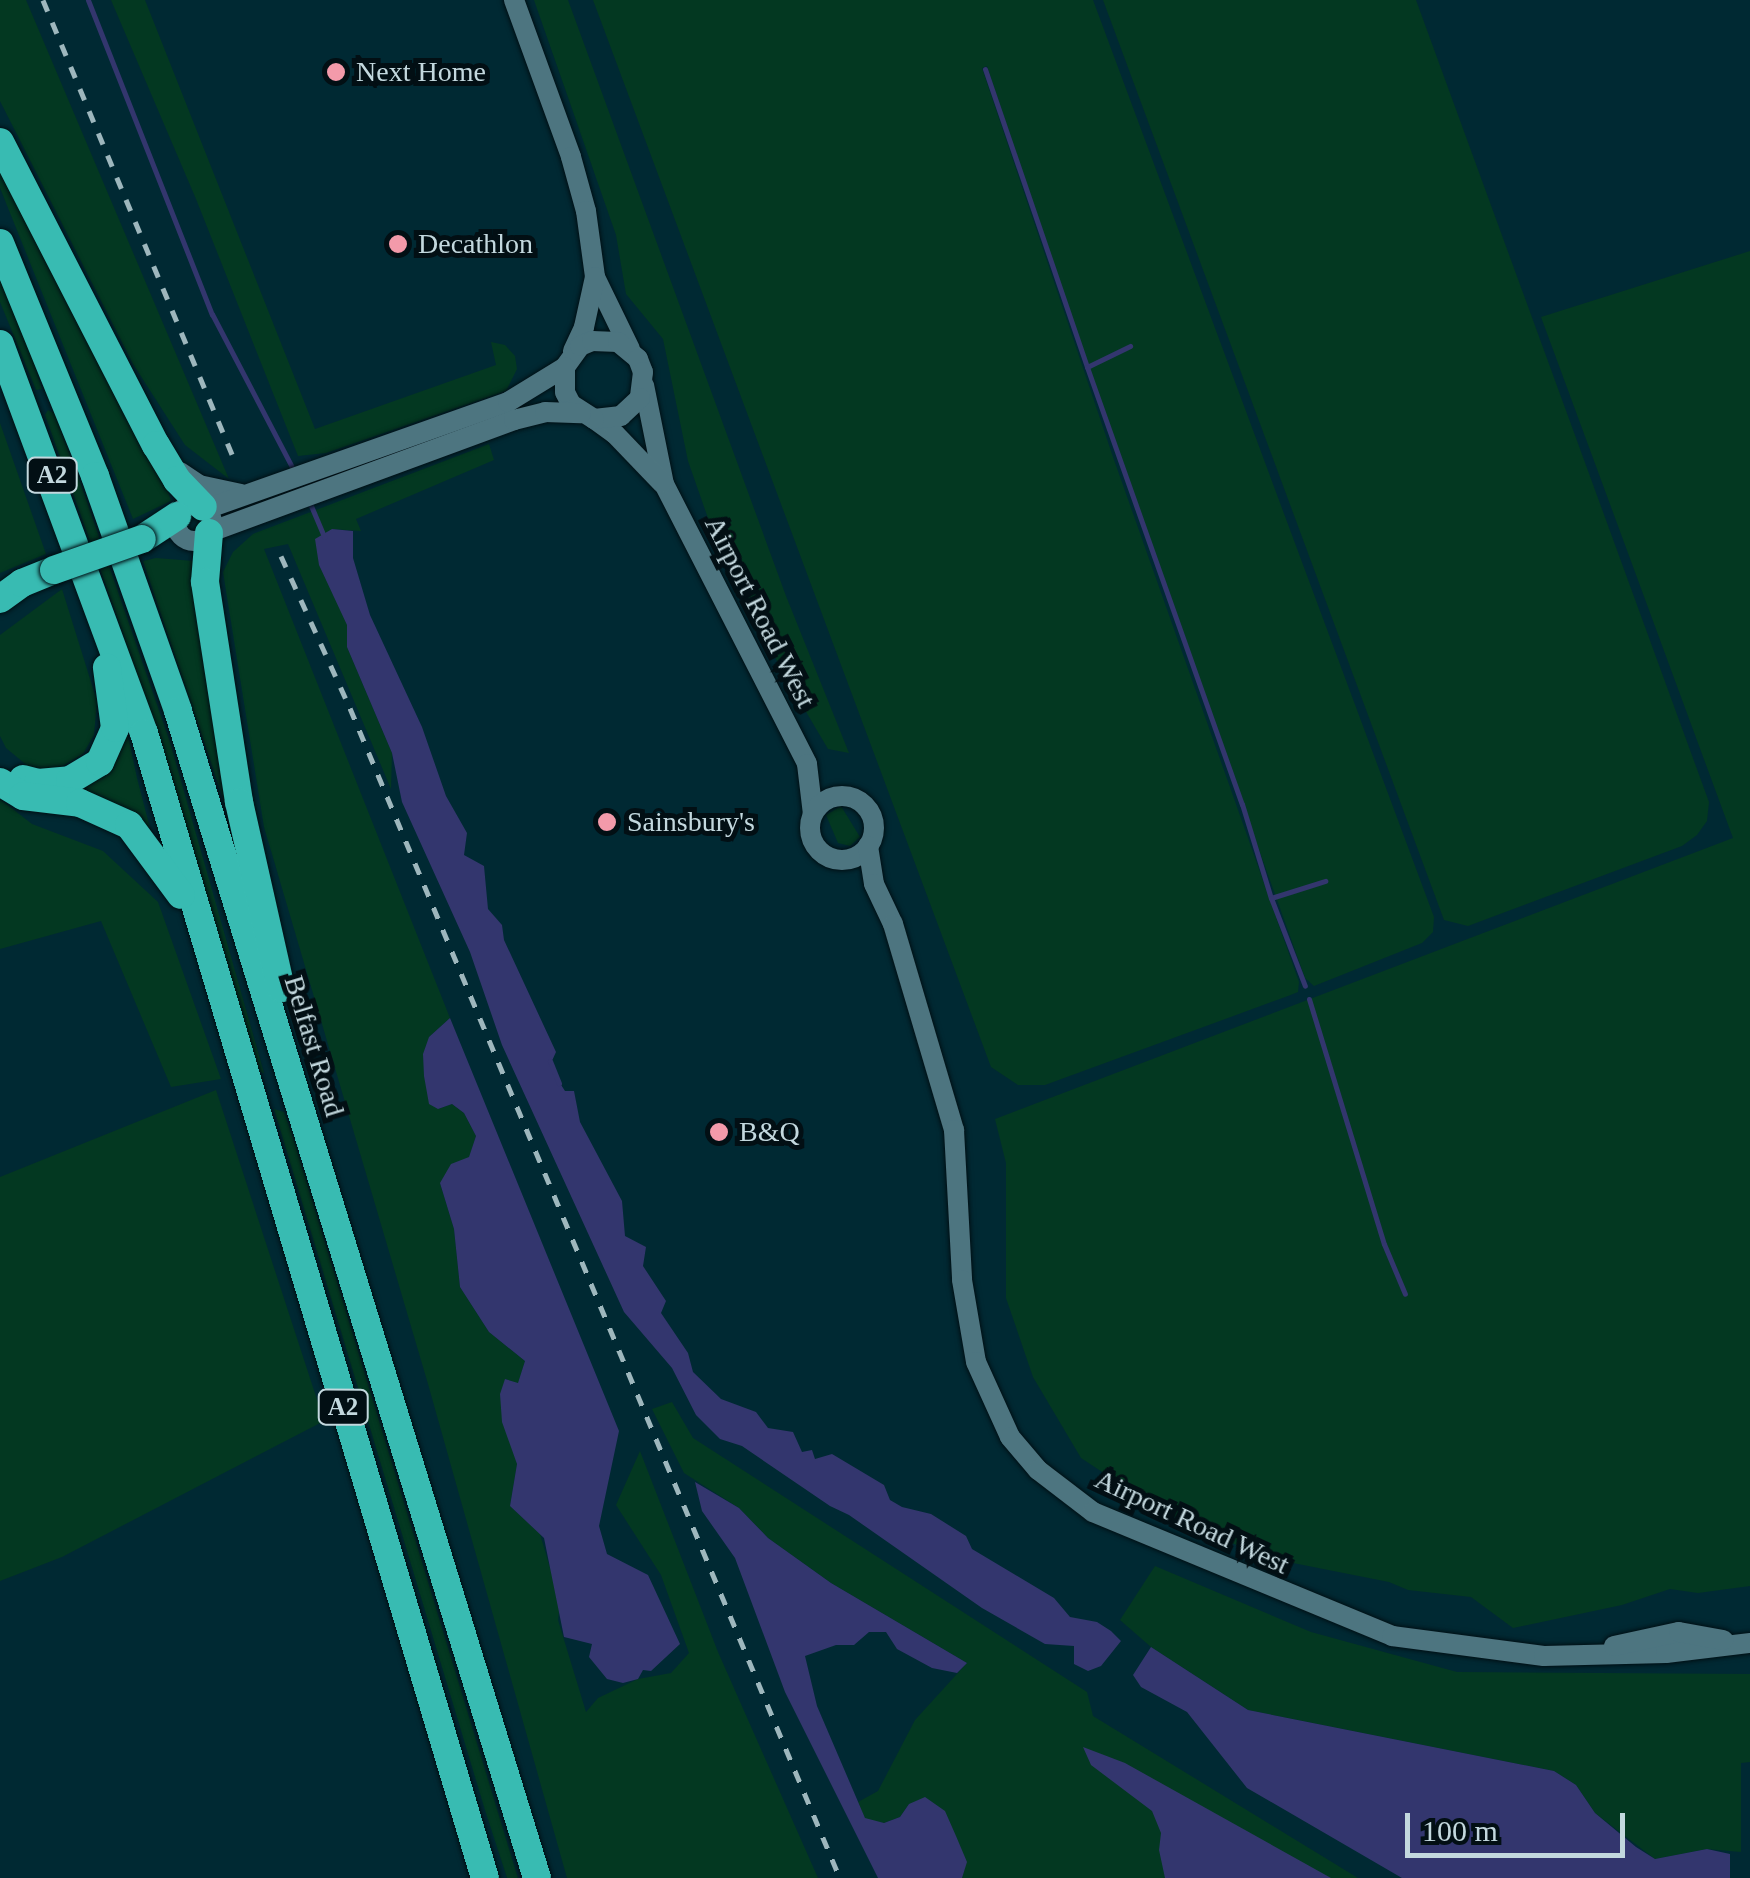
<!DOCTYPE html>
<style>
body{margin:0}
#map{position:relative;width:1750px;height:1878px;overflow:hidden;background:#002933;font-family:Georgia,serif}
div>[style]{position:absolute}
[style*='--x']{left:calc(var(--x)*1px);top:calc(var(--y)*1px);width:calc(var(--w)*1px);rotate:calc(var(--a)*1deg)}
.green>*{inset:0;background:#033821}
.water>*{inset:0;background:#33366e}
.stream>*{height:5px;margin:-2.5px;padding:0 2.5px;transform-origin:2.5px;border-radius:2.5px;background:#33366e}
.roads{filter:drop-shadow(0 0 2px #001015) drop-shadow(0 0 2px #001015)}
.minor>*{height:20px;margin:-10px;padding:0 10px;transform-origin:10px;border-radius:10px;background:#4d7580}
.minor>.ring{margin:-10px;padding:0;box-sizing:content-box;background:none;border:20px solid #4d7580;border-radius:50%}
.highway>*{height:28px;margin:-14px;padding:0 14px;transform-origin:14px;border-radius:14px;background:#38bbb2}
.rail>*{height:5px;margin-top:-2.5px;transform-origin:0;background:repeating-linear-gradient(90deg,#9eb7bd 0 12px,transparent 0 24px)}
.bridges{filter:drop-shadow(0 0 2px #001015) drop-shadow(0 0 2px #001015)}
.highway-bridge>*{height:28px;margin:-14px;padding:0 14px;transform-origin:14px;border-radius:14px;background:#38bbb2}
.dots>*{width:28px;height:28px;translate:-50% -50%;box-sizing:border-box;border:5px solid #020f14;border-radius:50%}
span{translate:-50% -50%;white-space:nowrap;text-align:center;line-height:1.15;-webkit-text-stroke:10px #020f14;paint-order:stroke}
.shield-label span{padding:2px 8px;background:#020f14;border:2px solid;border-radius:8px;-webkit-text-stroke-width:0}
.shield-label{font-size:25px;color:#c3d8de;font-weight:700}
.poi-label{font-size:28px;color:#c3d8de}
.left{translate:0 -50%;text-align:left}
.street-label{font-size:28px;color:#c3d8de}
.scale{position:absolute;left:1405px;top:1813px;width:220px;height:45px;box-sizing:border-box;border:5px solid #c3d8de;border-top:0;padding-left:12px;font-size:30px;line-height:35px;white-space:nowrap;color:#c3d8de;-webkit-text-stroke:8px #020f14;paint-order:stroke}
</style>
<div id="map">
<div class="green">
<div style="clip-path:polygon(0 0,26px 0,229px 479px,185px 445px,133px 364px,0 101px)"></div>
<div style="clip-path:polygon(111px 0,145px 0,315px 429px,496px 365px,491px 342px,505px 345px,515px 356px,517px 369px,506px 391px,326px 453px,298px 456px,196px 199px)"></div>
<div style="clip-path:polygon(534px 0,568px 0,786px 596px,849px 753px,828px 749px,782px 671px,716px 541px,688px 461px,663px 339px,626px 294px,616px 235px)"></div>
<div style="clip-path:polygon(593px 0,1093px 0,1434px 917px,1433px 932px,1422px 943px,1314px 986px,1305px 978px,1119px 459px,987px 66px,982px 68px,1113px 457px,1299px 982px,1298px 992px,1288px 996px,1045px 1085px,1018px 1085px,991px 1067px)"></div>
<div style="clip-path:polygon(1103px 0,1416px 0,1709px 802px,1707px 821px,1697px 835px,1682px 846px,1468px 926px,1444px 920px)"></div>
<div style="clip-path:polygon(0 158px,168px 491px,171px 501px,133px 519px,0 188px)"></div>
<div style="clip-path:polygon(1750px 251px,1750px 1586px,1698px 1593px,1670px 1589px,1622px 1605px,1513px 1628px,1471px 1597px,1408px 1590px,1389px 1582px,1283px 1561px,1214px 1537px,1157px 1508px,1081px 1458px,1033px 1377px,1006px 1298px,1006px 1163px,995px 1119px,1733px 838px,1541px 317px)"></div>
<div style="clip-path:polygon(0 274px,23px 328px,42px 389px,36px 390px,0 302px)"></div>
<div style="clip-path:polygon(48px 410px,54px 413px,78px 476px,170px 742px,264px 1073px,260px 1072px,124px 636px,45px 415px)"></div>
<div style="clip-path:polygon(0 423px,46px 554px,0 573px)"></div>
<div style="clip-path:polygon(489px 444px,494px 460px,356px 519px,361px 531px,332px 529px,319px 565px,348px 625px,347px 647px,392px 753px,391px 789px,288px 544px,264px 549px,450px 1018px,429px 1037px,438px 1109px,452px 1104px,464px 1113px,476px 1136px,469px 1158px,440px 1183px,454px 1229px,460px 1287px,489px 1332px,525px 1361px,518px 1384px,506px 1379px,517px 1464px,510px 1506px,540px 1534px,560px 1602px,558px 1620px,586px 1712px,598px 1698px,638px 1679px,671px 1673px,689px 1653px,661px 1575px,616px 1505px,640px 1451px,718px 1652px,818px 1878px,567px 1878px,428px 1384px,264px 827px,223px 572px,233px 552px,253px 534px)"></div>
<div style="clip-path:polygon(156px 558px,194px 561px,239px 846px,143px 561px)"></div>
<div style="clip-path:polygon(62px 589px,97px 701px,94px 735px,83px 754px,56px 770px,29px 767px,6px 748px,0 736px,0 635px)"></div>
<div style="clip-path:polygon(126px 726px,137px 778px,150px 828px,126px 810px,80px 791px,112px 765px)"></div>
<div style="clip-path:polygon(0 799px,32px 824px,103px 851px,158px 902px,221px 1079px,171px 1087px,101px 921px,0 949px)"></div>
<div style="clip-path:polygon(841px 806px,860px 837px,850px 846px,838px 843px,826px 815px)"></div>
<div style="clip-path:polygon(216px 1090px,324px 1421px,62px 1557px,0 1581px,0 1177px)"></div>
<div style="clip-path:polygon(274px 1109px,284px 1112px,293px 1137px,518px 1878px,507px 1878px,485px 1810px)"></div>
<div style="clip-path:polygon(672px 1402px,693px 1438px,1087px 1692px,1093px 1716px,1358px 1878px,962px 1878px,966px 1862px,909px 1804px,900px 1817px,884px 1823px,865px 1819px,858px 1802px,878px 1791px,915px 1720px,967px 1663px,831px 1583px,768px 1538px,739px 1508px,684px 1473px,652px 1409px)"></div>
<div style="clip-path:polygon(1155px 1566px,1311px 1632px,1457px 1672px,1750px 1674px,1750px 1762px,1741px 1763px,1741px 1852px,1707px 1849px,1655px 1859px,1595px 1813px,1576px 1785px,1554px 1771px,1248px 1710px,1151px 1647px,1120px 1620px)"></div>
</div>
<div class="water">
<div style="clip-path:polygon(332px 529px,353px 531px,353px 558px,370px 615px,422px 727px,446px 796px,467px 833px,464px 855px,484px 866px,488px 909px,502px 925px,504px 940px,556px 1052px,551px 1063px,556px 1077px,565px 1091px,574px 1091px,580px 1122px,622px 1201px,625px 1236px,646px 1247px,643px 1266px,666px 1301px,661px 1313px,688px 1353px,693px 1372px,721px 1399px,756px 1412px,768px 1428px,793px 1432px,802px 1452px,812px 1450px,815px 1459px,832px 1454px,884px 1485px,890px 1500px,902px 1507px,931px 1514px,966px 1536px,972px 1549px,1054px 1598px,1070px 1617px,1097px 1622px,1111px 1631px,1121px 1641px,1101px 1666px,1088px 1671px,1074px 1664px,1074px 1646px,1045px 1644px,982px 1608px,849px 1515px,830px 1506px,742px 1446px,720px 1439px,696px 1415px,672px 1368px,624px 1312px,502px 1045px,470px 952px,402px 802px,392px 753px,347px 647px,347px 625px,319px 565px,315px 539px)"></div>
<div style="clip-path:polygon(450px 1018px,619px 1431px,599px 1526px,607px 1554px,648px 1575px,680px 1644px,651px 1671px,643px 1670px,638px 1679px,623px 1683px,607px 1679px,589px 1657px,592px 1644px,564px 1637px,544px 1538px,510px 1506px,517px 1464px,502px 1422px,500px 1394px,505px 1379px,518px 1383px,525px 1361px,489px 1332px,460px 1287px,454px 1229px,440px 1183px,451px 1164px,469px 1157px,476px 1136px,464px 1113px,452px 1104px,438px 1109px,429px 1104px,424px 1076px,423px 1054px,429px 1037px)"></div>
<div style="clip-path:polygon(695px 1482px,739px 1508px,768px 1538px,831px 1583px,967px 1663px,957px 1673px,932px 1668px,897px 1649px,886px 1632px,869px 1632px,854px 1645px,836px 1645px,805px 1656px,817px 1706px,865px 1818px,884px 1823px,900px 1817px,909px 1804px,925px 1797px,945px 1811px,956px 1836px,967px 1862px,962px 1878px,878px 1878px,785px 1692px,735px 1558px,702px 1511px)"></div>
<div style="clip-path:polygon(1151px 1647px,1248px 1710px,1554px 1771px,1576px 1785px,1595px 1813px,1636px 1847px,1655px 1859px,1707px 1849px,1730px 1854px,1730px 1878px,1402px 1878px,1247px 1788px,1187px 1712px,1141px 1687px,1133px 1675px)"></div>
<div style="clip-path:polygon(1083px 1747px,1125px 1763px,1331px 1878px,1165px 1878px,1159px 1850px,1161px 1833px,1152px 1811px,1091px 1765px)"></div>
</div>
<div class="stream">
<div style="--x:88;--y:0;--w:338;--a:68.5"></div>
<div style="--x:212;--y:314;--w:179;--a:62.4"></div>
<div style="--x:985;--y:69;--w:315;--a:71.1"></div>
<div style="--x:1087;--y:367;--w:48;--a:-26"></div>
<div style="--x:1087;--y:367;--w:464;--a:70.5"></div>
<div style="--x:1242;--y:804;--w:98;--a:72.9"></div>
<div style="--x:1271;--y:898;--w:57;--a:-17.5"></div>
<div style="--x:309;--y:501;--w:39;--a:67"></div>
<div style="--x:1271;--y:898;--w:94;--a:68.9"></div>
<div style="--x:1309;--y:999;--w:256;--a:73"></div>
<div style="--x:1384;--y:1244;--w:54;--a:67.2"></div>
<div style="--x:550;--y:1061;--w:24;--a:68"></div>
</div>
<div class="roads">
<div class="minor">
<div style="--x:514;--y:0;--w:167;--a:70"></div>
<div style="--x:571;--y:157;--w:56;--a:74.5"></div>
<div style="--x:586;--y:211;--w:67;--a:82.2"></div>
<div style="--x:595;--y:277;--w:80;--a:64.1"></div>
<div style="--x:573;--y:351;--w:26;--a:-65"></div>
<div style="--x:584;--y:327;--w:51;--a:-77.6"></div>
<div style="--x:644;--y:385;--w:101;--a:78.6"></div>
<div style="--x:664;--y:484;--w:314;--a:62.9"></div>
<div style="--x:807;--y:764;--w:50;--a:83.2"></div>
<div style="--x:594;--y:419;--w:26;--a:36"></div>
<div style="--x:615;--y:434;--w:68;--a:46.2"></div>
<div style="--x:180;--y:472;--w:23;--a:34"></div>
<div style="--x:199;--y:485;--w:43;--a:12.1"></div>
<div class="ring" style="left:176px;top:505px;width:16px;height:16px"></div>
<div style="--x:206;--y:509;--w:320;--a:-19.5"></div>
<div style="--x:508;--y:402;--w:67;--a:-31.6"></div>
<div style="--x:565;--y:367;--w:26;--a:-54"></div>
<div style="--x:580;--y:346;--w:13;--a:-23"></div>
<div style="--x:592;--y:341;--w:26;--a:2"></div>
<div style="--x:618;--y:342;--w:26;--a:40"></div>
<div style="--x:638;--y:359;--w:14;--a:69"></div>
<div style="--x:643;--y:372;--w:26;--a:97"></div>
<div style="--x:640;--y:398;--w:26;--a:137"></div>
<div style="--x:621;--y:416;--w:27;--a:174"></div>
<div style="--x:594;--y:419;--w:27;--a:-147"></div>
<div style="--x:571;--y:404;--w:13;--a:-117"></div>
<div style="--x:565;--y:392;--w:25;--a:-90"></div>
<div style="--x:210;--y:532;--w:324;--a:-20.2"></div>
<div style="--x:514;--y:420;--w:32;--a:-14"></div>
<div style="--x:545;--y:412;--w:36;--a:2"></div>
<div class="ring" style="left:810px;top:796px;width:44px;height:44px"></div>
<div style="--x:868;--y:846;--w:38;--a:81"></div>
<div style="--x:874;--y:884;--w:44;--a:64.6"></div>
<div style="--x:893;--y:924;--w:215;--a:73.5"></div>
<div style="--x:954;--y:1130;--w:150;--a:86.9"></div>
<div style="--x:962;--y:1280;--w:83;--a:80.3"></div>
<div style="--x:976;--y:1362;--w:82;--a:65.6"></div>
<div style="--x:1010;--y:1437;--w:43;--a:49.7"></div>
<div style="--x:1038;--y:1470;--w:69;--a:37.4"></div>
<div style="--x:1093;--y:1512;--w:324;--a:22.5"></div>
<div style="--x:1392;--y:1636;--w:153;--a:7.5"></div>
<div style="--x:1544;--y:1656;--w:122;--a:-1.4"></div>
<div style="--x:1666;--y:1653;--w:85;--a:-6.8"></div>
<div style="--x:1614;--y:1646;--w:66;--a:-12.2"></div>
<div style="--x:1679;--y:1632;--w:45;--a:10.3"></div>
</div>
<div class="highway">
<div style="--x:0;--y:142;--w:341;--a:62.8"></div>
<div style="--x:156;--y:445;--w:41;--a:59"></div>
<div style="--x:177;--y:480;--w:37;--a:46"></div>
<div style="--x:0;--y:243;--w:252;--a:67.8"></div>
<div style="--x:95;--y:476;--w:249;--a:70.5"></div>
<div style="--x:178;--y:711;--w:1221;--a:72.9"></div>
<div style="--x:0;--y:344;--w:415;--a:69.7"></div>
<div style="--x:144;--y:733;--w:1195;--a:73.42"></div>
<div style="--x:209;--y:533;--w:49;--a:94.7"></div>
<div style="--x:205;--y:582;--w:223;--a:81.2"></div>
<div style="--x:239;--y:802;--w:191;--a:77.3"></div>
<div style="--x:142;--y:539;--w:42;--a:-33.3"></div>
<div style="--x:0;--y:599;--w:27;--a:-36"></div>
<div style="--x:22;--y:583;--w:35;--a:-22"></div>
<div style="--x:23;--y:779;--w:16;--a:15"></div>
<div style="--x:38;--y:783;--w:32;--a:-5"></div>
<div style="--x:70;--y:780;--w:35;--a:-31"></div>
<div style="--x:100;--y:762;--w:37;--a:-66"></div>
<div style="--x:115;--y:728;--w:61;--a:-97.6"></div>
<div style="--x:0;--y:782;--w:27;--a:31"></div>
<div style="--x:23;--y:796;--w:57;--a:7"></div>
<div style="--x:80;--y:803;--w:54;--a:24.2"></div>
<div style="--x:129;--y:825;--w:87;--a:53.4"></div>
</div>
</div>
<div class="rail">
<div style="--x:43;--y:0;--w:492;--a:67.4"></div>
<div style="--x:281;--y:556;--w:167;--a:65.6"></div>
<div style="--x:350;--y:708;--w:1268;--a:67.28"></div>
</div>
<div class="bridges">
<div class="highway-bridge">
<div style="--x:54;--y:570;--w:93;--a:-19.4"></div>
</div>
</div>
<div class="dots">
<div style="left:336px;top:72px;background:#f39aaa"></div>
<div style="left:398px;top:244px;background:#f39aaa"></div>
<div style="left:607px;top:822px;background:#f39aaa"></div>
<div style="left:719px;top:1132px;background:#f39aaa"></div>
</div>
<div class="shield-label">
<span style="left:52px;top:475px">A2</span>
<span style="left:343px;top:1407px">A2</span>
</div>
<div class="poi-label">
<span class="left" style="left:356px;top:72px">Next Home</span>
<span class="left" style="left:418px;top:244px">Decathlon</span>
<span class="left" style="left:627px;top:822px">Sainsbury's</span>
<span class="left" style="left:739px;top:1132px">B&amp;Q</span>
</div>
<div class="street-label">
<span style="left:760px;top:612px;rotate:63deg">Airport Road West</span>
<span style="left:314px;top:1046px;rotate:73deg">Belfast Road</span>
<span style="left:1192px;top:1522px;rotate:25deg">Airport Road West</span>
</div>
<div class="scale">100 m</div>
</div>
